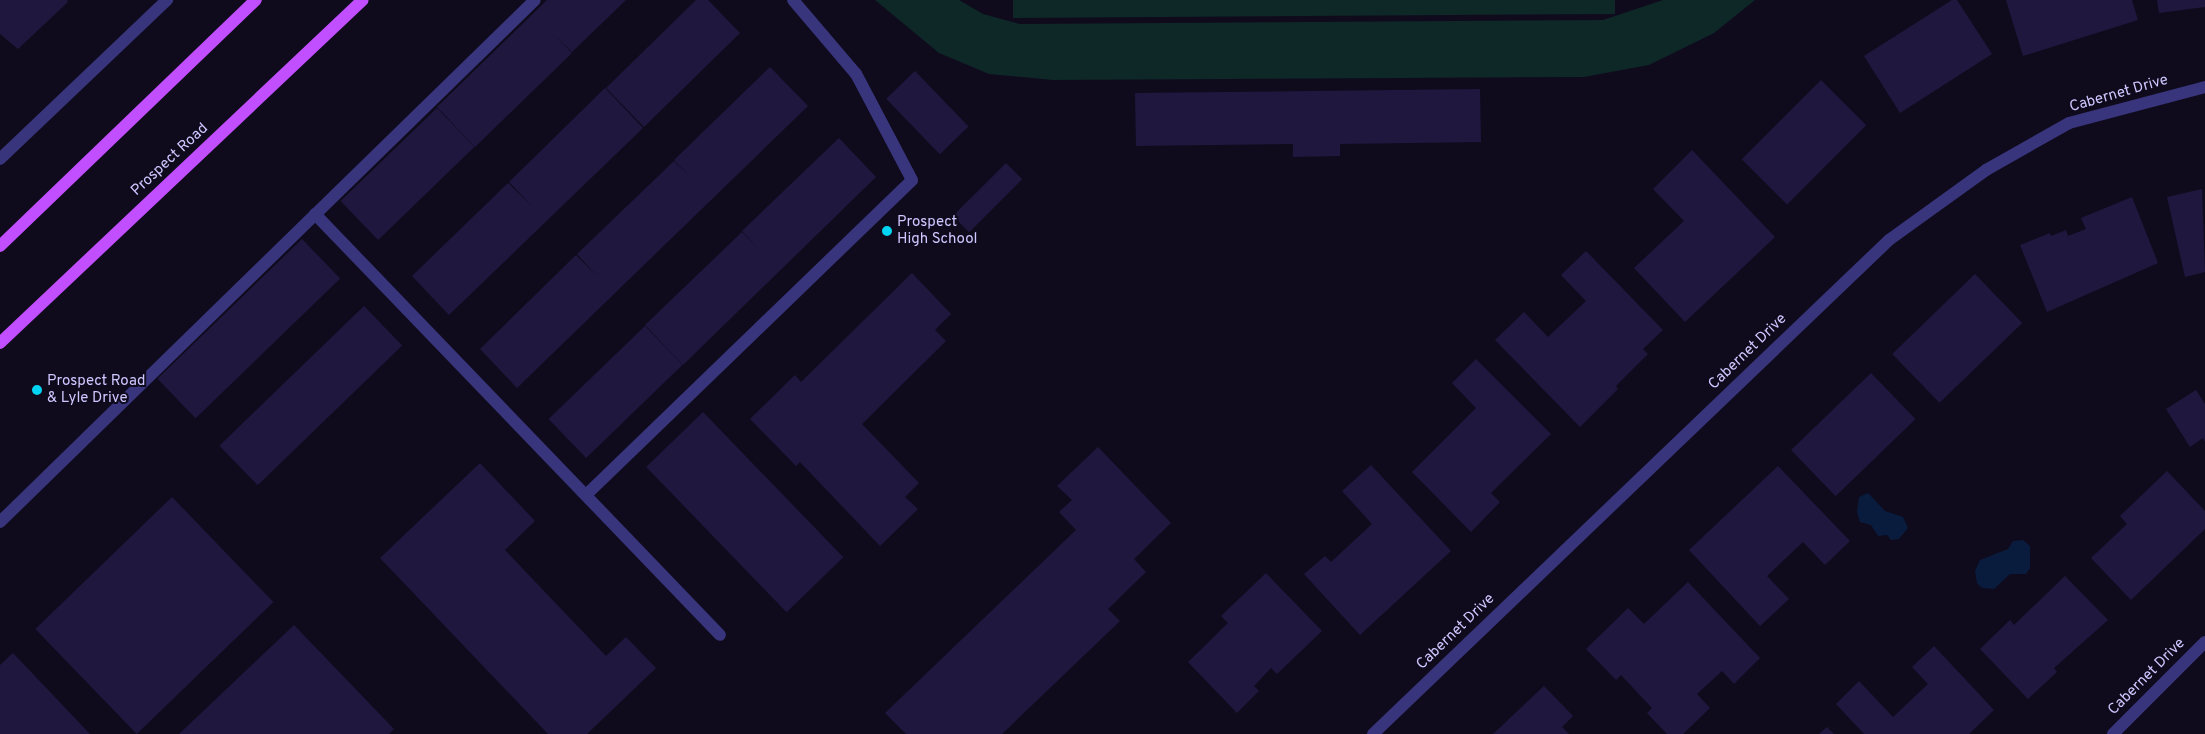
<!DOCTYPE html>
<style>
body{margin:0}
#map{position:relative;width:2205px;height:734px;overflow:hidden;background:#0f0b1d;font-family:Overpass,sans-serif}
div>[style]{position:absolute}
[style*='--x']{left:calc(var(--x)*1px);top:calc(var(--y)*1px);width:calc(var(--w)*1px);rotate:calc(var(--a)*1deg)}
.green>*{inset:0;background:#0e2727}
.water>*{inset:0;background:#0a1c3d}
.building>*{inset:0;background:#20173e;transform-origin:0 0}
.lane>*{height:12px;margin:-6px;padding:0 6px;transform-origin:6px;border-radius:6px;background:#39357d}
.street>*{height:12px;margin:-6px;padding:0 6px;transform-origin:6px;border-radius:6px;background:#39357d}
.primary>*{height:12px;margin:-6px;padding:0 6px;transform-origin:6px;border-radius:6px;background:#c14eff}
.dots>*{width:14px;height:14px;translate:-50% -50%;box-sizing:border-box;border:2px solid #0f0b1d;border-radius:50%}
span{translate:-50% -50%;white-space:nowrap;text-align:center;line-height:1.15;-webkit-text-stroke:4px #0f0b1d;paint-order:stroke}
.street-label{font-size:15px;color:#cfc7ff}
.poi-label{font-size:15px;color:#cfc7ff}
.left{translate:0 -50%;text-align:left}
</style>
<div id="map">
<div class="green">
<div style="clip-path:polygon(875px 0,959px 0,983px 14px,1020px 24px,1603px 20px,1663px 0,1755px 0,1714px 33px,1649px 65px,1584px 77px,1053px 80px,989px 74px,939px 53px)"></div>
<div style="clip-path:polygon(1013px 0,1615px 0,1615px 14px,1013px 18px)"></div>
</div>
<div class="water">
<div style="clip-path:polygon(1868px 493px,1885px 511px,1903px 517px,1908px 528px,1899px 539px,1891px 540px,1887px 535px,1878px 536px,1871px 525px,1860px 522px,1857px 512px,1859px 497px)"></div>
<div style="clip-path:polygon(2023px 540px,2030px 546px,2030px 568px,2026px 574px,2010px 574px,1994px 589px,1982px 588px,1977px 583px,1975px 571px,1980px 560px,2008px 549px,2013px 541px)"></div>
</div>
<div class="building">
<div style="clip-path:polygon(0 0,67px 0,68px 2px,18px 49px,0 34px)"></div>
<div style="clip-path:polygon(547px 0,626px 0,572px 52px,553px 34px,572px 53px,475px 147px,437px 107px)"></div>
<div style="clip-path:polygon(696px 0,708px 0,740px 33px,644px 127px,606px 88px)"></div>
<div style="clip-path:polygon(1952px 0,1957px 0,1992px 54px,1900px 113px,1864px 56px)"></div>
<div style="clip-path:polygon(2006px 0,2132px 0,2138px 20px,2023px 56px)"></div>
<div style="clip-path:polygon(2157px 0,2205px 0,2205px 7px,2159px 13px)"></div>
<div style="clip-path:polygon(770px 67px,808px 106px,517px 388px,480px 349px,576px 255px,597px 276px,577px 254px,674px 161px,690px 177px,674px 160px)"></div>
<div style="left:915px;top:71px;width:77px;height:40px;rotate:46deg"></div>
<div style="left:1821px;top:80px;width:64px;height:112px;rotate:45deg"></div>
<div style="clip-path:polygon(605px 88px,643px 128px,449px 315px,412px 276px,508px 183px,533px 207px,509px 182px)"></div>
<div style="clip-path:polygon(1480px 89px,1481px 142px,1340px 144px,1340px 156px,1293px 157px,1293px 144px,1136px 146px,1135px 93px)"></div>
<div style="left:437px;top:108px;width:54px;height:134px;rotate:46deg"></div>
<div style="clip-path:polygon(839px 138px,876px 177px,683px 365px,645px 325px,742px 232px,758px 248px,742px 231px)"></div>
<div style="clip-path:polygon(1692px 150px,1775px 237px,1685px 322px,1634px 268px,1684px 221px,1653px 189px)"></div>
<div style="left:1006px;top:163px;width:23px;height:75px;rotate:45deg"></div>
<div style="clip-path:polygon(2202px 189px,2205px 272px,2185px 277px,2167px 197px)"></div>
<div style="clip-path:polygon(2132px 197px,2158px 263px,2047px 312px,2020px 245px,2050px 233px,2051px 236px,2066px 230px,2068px 236px,2086px 229px,2081px 218px)"></div>
<div style="left:302px;top:239px;width:55px;height:201px;rotate:46deg"></div>
<div style="clip-path:polygon(1586px 251px,1663px 330px,1643px 349px,1648px 354px,1616px 386px,1618px 389px,1580px 427px,1495px 340px,1524px 312px,1548px 337px,1586px 301px,1561px 275px)"></div>
<div style="clip-path:polygon(912px 273px,951px 314px,935px 330px,946px 341px,862px 424px,919px 483px,905px 497px,918px 509px,880px 546px,800px 462px,796px 466px,750px 419px,795px 375px,801px 382px)"></div>
<div style="left:1975px;top:274px;width:68px;height:115px;rotate:46deg"></div>
<div style="left:364px;top:306px;width:55px;height:201px;rotate:46deg"></div>
<div style="left:645px;top:326px;width:54px;height:134px;rotate:46deg"></div>
<div style="clip-path:polygon(1476px 359px,1551px 434px,1491px 493px,1500px 502px,1471px 532px,1412px 472px,1476px 408px,1452px 383px)"></div>
<div style="left:1871px;top:373px;width:64px;height:111px;rotate:46deg"></div>
<div style="clip-path:polygon(2196px 390px,2205px 404px,2205px 442px,2203px 438px,2190px 447px,2166px 409px)"></div>
<div style="left:703px;top:412px;width:202px;height:79px;rotate:46deg"></div>
<div style="clip-path:polygon(1098px 447px,1171px 523px,1134px 559px,1146px 572px,1108px 609px,1120px 621px,1002px 734px,906px 734px,885px 713px,1076px 530px,1059px 512px,1072px 500px,1057px 486px)"></div>
<div style="clip-path:polygon(480px 463px,535px 521px,505px 550px,606px 656px,626px 637px,656px 668px,587px 734px,548px 734px,380px 558px)"></div>
<div style="clip-path:polygon(1371px 465px,1451px 551px,1360px 635px,1304px 574px,1325px 556px,1331px 562px,1372px 524px,1342px 491px)"></div>
<div style="clip-path:polygon(1778px 466px,1850px 541px,1825px 565px,1803px 542px,1767px 576px,1789px 599px,1760px 626px,1689px 550px)"></div>
<div style="clip-path:polygon(2167px 471px,2205px 511px,2205px 529px,2131px 600px,2091px 558px,2127px 524px,2120px 516px)"></div>
<div style="left:172px;top:497px;width:146px;height:190px;rotate:46deg"></div>
<div style="clip-path:polygon(1266px 573px,1322px 631px,1277px 674px,1271px 668px,1254px 686px,1259px 691px,1237px 713px,1188px 662px,1228px 623px,1221px 616px)"></div>
<div style="clip-path:polygon(2065px 576px,2108px 620px,2054px 668px,2057px 672px,2028px 699px,1980px 649px,2010px 620px,2014px 625px)"></div>
<div style="clip-path:polygon(1688px 582px,1760px 658px,1734px 684px,1722px 671px,1697px 694px,1710px 708px,1683px 734px,1667px 734px,1647px 713px,1652px 708px,1621px 675px,1616px 680px,1586px 649px,1628px 608px,1644px 624px)"></div>
<div style="clip-path:polygon(294px 625px,394px 729px,389px 734px,179px 734px)"></div>
<div style="clip-path:polygon(1934px 646px,1994px 710px,1969px 734px,1864px 734px,1836px 704px,1859px 681px,1893px 717px,1928px 684px,1912px 667px)"></div>
<div style="clip-path:polygon(13px 653px,90px 734px,0 734px,0 665px)"></div>
<div style="clip-path:polygon(1544px 686px,1573px 716px,1562px 727px,1569px 734px,1493px 734px)"></div>
<div style="clip-path:polygon(1827px 727px,1834px 734px,1819px 734px)"></div>
</div>
<div class="lane">
<div style="--x:315;--y:214;--w:584;--a:46.11"></div>
<div style="--x:586;--y:495;--w:453;--a:-44"></div>
<div style="--x:912;--y:180;--w:120;--a:-117.8"></div>
<div style="--x:856;--y:74;--w:97;--a:-130.4"></div>
<div style="--x:0;--y:522;--w:747;--a:-44.3"></div>
</div>
<div class="street">
<div style="--x:0;--y:159;--w:231;--a:-43.6"></div>
<div style="--x:1373;--y:734;--w:714;--a:-43.75"></div>
<div style="--x:1889;--y:240;--w:120;--a:-35.8"></div>
<div style="--x:1986;--y:170;--w:95;--a:-29.5"></div>
<div style="--x:2069;--y:123;--w:141;--a:-14.8"></div>
<div style="--x:2113;--y:734;--w:130;--a:-45"></div>
</div>
<div class="primary">
<div style="--x:0;--y:246;--w:355;--a:-43.9"></div>
<div style="--x:0;--y:343;--w:499;--a:-43.4"></div>
</div>
<div class="dots">
<div style="left:887px;top:231px;background:#00d4f2"></div>
<div style="left:37px;top:390px;background:#00d4f2"></div>
</div>
<div class="street-label">
<span style="left:2119px;top:94px;rotate:-16deg">Cabernet Drive</span>
<span style="left:170px;top:160px;rotate:-43deg">Prospect Road</span>
<span style="left:1748px;top:352px;rotate:-44deg">Cabernet Drive</span>
<span style="left:1456px;top:632px;rotate:-44deg">Cabernet Drive</span>
<span style="left:2147px;top:677px;rotate:-45deg">Cabernet Drive</span>
</div>
<div class="poi-label">
<span class="left" style="left:897px;top:231px">Prospect<br>High School</span>
<span class="left" style="left:47px;top:390px">Prospect Road<br>&amp; Lyle Drive</span>
</div>
</div>
